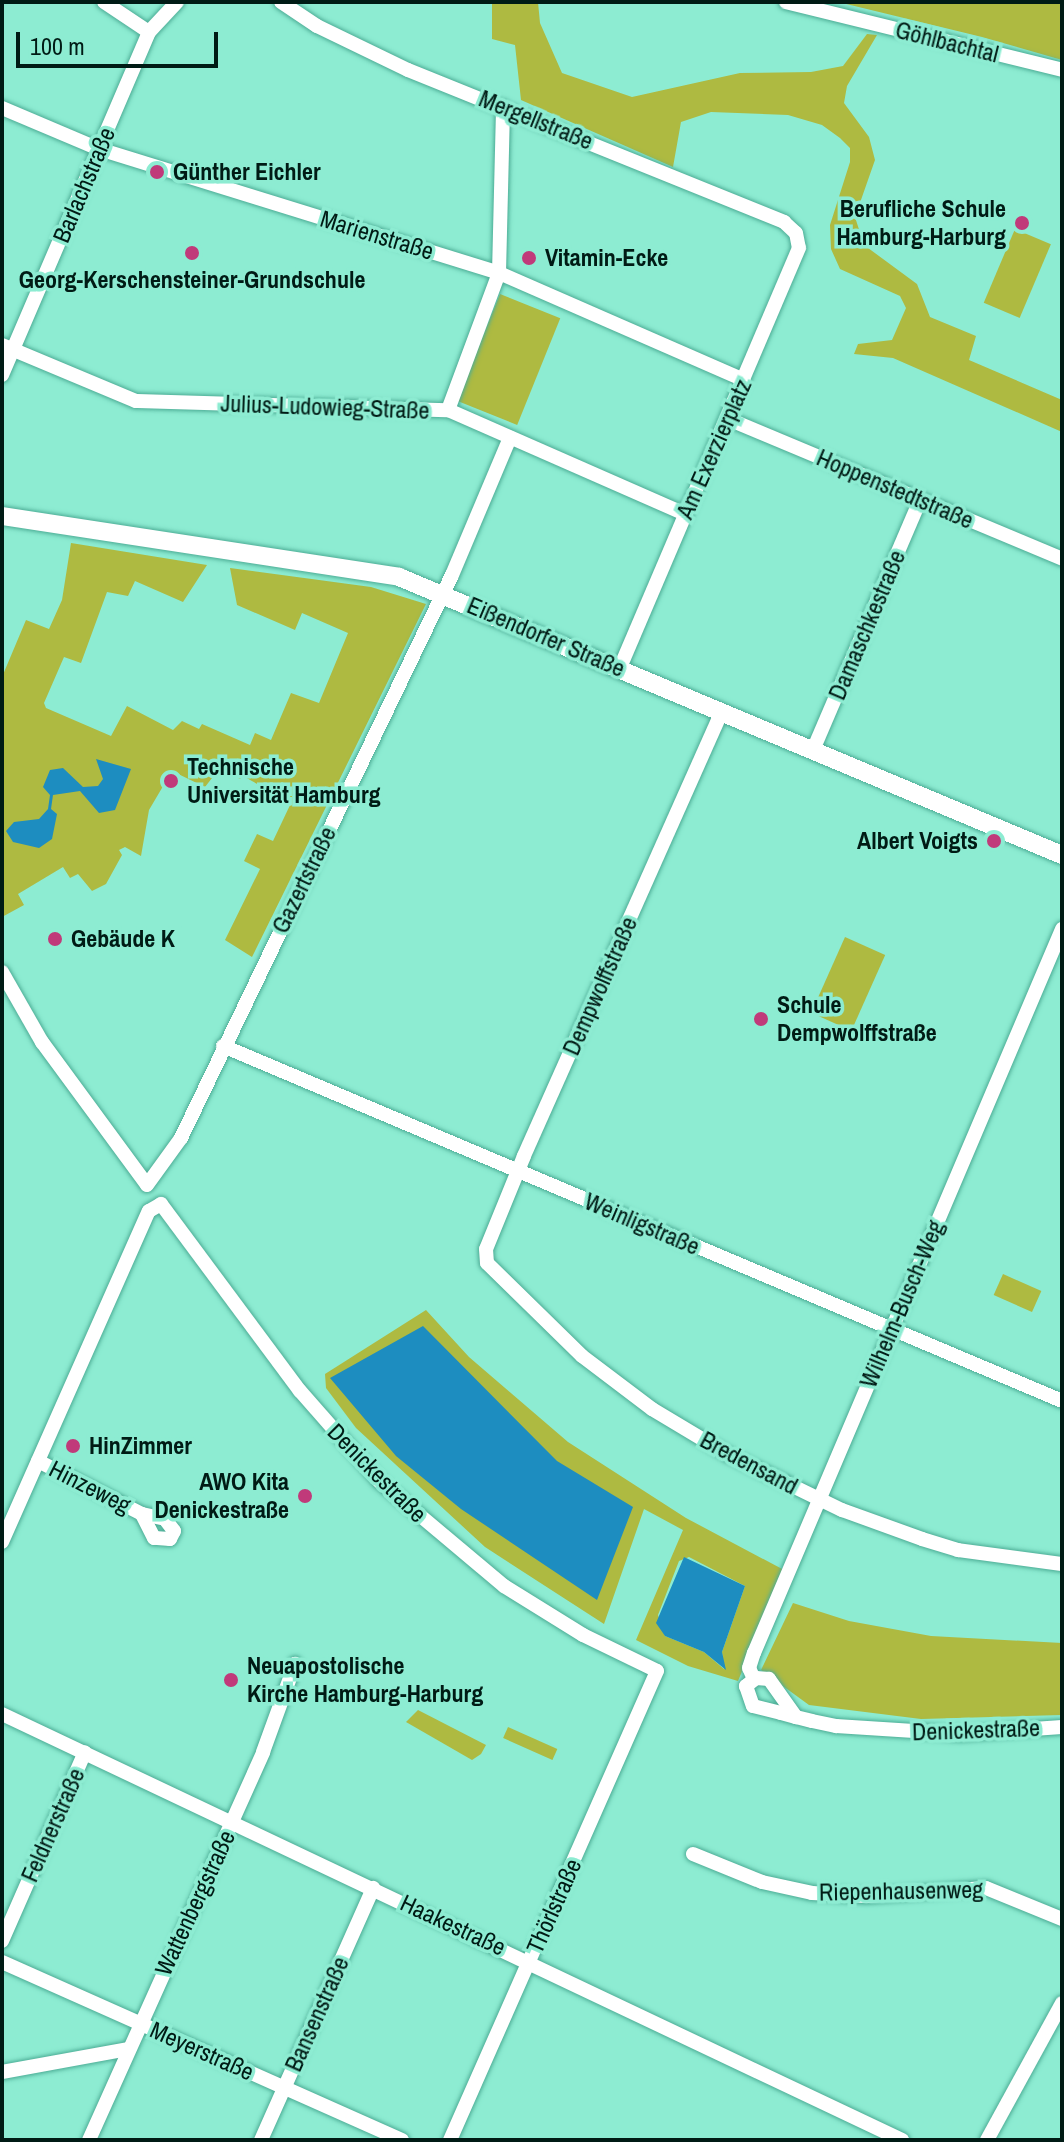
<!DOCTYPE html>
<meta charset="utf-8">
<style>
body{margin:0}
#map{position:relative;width:1064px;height:2142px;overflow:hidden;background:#8decd2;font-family:"Archivo Narrow",sans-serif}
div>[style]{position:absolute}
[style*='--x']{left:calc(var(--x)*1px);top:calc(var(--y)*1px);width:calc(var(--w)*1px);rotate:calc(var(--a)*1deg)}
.green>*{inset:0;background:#aeba41;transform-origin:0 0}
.water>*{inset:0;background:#1d8dc0}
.roads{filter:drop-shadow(0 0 2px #4cac95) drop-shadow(0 0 2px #4cac95)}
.minor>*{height:14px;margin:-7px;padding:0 7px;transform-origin:7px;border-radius:7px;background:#fff}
.major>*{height:18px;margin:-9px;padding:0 9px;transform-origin:9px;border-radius:9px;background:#fff}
.dots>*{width:22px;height:22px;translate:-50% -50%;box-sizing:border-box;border:4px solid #8decd2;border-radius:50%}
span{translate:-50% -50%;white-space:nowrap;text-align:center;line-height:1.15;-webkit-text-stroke:7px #8decd2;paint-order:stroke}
.street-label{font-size:24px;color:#001b15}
.poi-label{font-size:24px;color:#001b15;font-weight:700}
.left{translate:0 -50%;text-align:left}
.right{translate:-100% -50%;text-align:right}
.frame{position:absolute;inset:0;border:4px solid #001b15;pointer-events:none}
.scale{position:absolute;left:16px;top:32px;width:202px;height:36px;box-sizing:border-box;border:4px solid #001b15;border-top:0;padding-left:10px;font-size:24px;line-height:28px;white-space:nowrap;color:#001b15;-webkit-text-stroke:6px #8decd2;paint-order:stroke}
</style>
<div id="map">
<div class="green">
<div style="clip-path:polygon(492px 2px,538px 2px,540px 23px,562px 73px,632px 97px,740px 73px,811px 72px,843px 66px,867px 34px,877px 35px,847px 86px,844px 103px,869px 137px,875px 160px,855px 217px,864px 245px,917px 284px,930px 317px,976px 336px,969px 360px,1062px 400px,1062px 432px,893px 358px,854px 354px,858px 344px,892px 340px,906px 308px,900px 296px,840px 269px,831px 249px,830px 225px,850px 162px,850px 148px,840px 138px,822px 125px,788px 115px,711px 112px,681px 122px,673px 167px,521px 100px,515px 45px,492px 39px)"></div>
<div style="clip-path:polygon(838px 2px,1062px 2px,1062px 60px,982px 37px)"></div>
<div style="left:1015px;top:229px;width:39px;height:80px;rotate:23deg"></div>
<div style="left:500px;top:294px;width:65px;height:115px;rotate:22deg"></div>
<div style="clip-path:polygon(71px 543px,207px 565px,183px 602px,135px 581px,128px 596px,107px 592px,81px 663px,64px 657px,44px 703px,46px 708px,111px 736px,127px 706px,173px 730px,182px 721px,199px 729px,202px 724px,250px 745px,255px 733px,271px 740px,291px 693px,319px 703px,348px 633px,302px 613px,295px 630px,237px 605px,230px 568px,371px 587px,426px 604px,252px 957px,225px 940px,260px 869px,244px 861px,257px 834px,273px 841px,291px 803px,243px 776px,240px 779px,219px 769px,205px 787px,172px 771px,149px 810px,141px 856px,125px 847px,119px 850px,122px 855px,106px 884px,92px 891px,78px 874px,70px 878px,63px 867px,18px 894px,24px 905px,2px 917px,2px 677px,26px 620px,49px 629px,62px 600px)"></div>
<div style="left:845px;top:937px;width:44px;height:83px;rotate:24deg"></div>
<div style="left:1003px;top:1274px;width:42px;height:23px;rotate:24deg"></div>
<div style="clip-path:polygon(evenodd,426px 1310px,469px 1357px,568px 1442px,686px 1518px,784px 1570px,738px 1681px,688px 1666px,636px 1640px,683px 1530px,644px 1509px,604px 1624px,485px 1547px,356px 1428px,326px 1388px,325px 1374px,426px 1310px,689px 1557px,745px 1586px,722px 1652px,724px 1669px,704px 1652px,665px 1636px,658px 1615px,679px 1561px,689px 1557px)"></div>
<div style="clip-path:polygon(793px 1603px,849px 1621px,931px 1636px,1062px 1643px,1062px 1715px,921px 1719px,809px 1705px,761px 1670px)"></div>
<div style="clip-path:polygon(418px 1710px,486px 1745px,481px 1754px,472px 1760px,406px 1722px)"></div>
<div style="left:508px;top:1727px;width:54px;height:12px;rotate:24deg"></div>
</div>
<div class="water">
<div style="clip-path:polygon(96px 759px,131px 769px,115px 810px,99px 813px,80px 791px,53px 795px,51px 809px,57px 814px,52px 839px,39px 848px,13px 842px,6px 831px,14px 822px,39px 819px,48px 809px,50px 795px,43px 787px,50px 770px,63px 768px,83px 787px,98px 786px,103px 779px)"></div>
<div style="clip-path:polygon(423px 1326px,557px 1461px,633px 1507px,597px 1600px,461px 1509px,396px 1456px,330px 1378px)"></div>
<div style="clip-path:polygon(684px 1557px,745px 1586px,722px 1652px,726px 1670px,704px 1652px,665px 1636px,656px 1623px)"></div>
</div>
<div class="roads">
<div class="minor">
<div style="--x:104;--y:2;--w:54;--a:33.7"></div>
<div style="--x:281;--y:2;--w:43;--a:33.7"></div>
<div style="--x:317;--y:26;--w:101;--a:25.8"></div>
<div style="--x:408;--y:70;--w:406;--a:22"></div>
<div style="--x:784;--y:222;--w:16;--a:43"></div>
<div style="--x:796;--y:233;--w:15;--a:79"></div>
<div style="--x:799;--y:248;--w:457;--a:113.1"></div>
<div style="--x:786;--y:2;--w:284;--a:13.8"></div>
<div style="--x:2;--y:108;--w:105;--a:22.9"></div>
<div style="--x:99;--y:149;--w:419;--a:17.2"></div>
<div style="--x:499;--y:273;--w:267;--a:23.6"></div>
<div style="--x:2;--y:345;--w:145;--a:22.7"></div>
<div style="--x:136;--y:401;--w:312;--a:1.7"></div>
<div style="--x:448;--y:410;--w:259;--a:23.7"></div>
<div style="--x:2;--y:375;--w:373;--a:-66.8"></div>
<div style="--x:149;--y:32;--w:41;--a:-47"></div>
<div style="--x:448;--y:410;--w:146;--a:-69.6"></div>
<div style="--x:499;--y:273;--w:166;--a:-88.6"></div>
<div style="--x:728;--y:419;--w:362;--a:22.7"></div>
<div style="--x:722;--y:711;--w:487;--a:114"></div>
<div style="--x:524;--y:1156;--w:100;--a:112.2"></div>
<div style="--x:486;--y:1249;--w:14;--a:86"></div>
<div style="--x:487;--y:1263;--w:133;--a:44.4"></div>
<div style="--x:582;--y:1356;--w:88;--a:37.1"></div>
<div style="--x:652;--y:1409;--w:90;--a:30.9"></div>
<div style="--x:729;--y:1455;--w:126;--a:26"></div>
<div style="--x:842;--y:1510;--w:85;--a:19.9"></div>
<div style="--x:922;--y:1539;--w:38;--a:17"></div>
<div style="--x:958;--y:1550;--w:105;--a:7.7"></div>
<div style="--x:813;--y:750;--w:272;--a:-66.8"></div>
<div style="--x:2;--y:972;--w:81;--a:60.3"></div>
<div style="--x:42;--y:1042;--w:177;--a:53.7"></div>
<div style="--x:147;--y:1185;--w:58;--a:-54.1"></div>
<div style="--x:181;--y:1138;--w:625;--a:-64.3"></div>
<div style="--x:452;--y:575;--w:149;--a:-67.1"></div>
<div style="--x:223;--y:1046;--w:911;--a:22.93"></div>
<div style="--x:38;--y:1461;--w:117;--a:27"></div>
<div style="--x:142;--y:1514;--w:24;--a:12"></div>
<div style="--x:165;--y:1519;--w:15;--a:53"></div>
<div style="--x:174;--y:1531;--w:9;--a:117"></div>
<div style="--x:170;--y:1539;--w:16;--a:-176"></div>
<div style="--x:154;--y:1538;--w:27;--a:-117"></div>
<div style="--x:2;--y:1542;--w:362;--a:-66.1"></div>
<div style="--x:149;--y:1211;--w:14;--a:-30"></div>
<div style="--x:161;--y:1204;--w:233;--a:53.4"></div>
<div style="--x:300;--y:1391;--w:120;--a:48.7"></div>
<div style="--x:379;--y:1481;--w:163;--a:40"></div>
<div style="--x:504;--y:1586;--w:93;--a:31.8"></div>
<div style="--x:583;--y:1635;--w:82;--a:25.9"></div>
<div style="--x:657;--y:1671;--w:513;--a:113.81"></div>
<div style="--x:754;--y:1679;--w:12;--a:-114"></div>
<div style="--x:749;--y:1668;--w:16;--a:-72"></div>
<div style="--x:754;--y:1653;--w:787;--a:-66.95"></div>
<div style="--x:2;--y:1714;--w:996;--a:25.33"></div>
<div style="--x:796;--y:1717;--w:47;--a:-125.4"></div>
<div style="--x:769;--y:1679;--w:13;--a:-176"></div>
<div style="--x:756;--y:1678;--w:13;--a:141"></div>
<div style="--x:746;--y:1686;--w:21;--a:71"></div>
<div style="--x:753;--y:1706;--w:29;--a:14"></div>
<div style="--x:781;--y:1713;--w:16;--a:15"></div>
<div style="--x:796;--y:1717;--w:16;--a:14"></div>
<div style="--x:812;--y:1721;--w:25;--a:12"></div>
<div style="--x:836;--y:1726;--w:125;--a:3.7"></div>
<div style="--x:961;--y:1734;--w:101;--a:-4"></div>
<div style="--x:693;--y:1854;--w:74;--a:22.1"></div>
<div style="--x:762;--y:1882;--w:51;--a:12.4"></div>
<div style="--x:812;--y:1893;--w:54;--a:3.2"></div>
<div style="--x:866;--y:1896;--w:120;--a:-3.8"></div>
<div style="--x:986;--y:1888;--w:82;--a:22.2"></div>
<div style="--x:2;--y:1941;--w:206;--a:-66.3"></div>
<div style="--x:2;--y:1962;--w:438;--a:24"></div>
<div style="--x:2;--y:2072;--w:129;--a:-10.3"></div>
<div style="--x:89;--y:2140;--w:425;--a:-65.8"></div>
<div style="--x:263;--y:1752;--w:94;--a:-70"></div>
<div style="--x:261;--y:2140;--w:276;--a:-66"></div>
<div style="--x:987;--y:2140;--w:156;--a:-61.3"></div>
</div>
<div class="major">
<div style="--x:2;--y:516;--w:402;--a:8.7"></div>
<div style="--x:399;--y:577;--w:719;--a:22.75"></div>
</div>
</div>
<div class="dots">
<div style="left:157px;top:172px;background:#c03a7a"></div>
<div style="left:1022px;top:223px;background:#c03a7a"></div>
<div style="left:192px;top:253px;background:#c03a7a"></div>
<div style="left:529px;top:258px;background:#c03a7a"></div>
<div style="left:171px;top:781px;background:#c03a7a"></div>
<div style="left:994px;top:841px;background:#c03a7a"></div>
<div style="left:55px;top:939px;background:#c03a7a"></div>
<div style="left:761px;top:1019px;background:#c03a7a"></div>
<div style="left:73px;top:1446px;background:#c03a7a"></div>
<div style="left:305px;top:1496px;background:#c03a7a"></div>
<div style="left:231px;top:1680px;background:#c03a7a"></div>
</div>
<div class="street-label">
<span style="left:947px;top:42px;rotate:14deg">Göhlbachtal</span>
<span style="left:536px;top:120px;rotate:22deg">Mergellstraße</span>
<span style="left:84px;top:185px;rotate:-67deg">Barlachstraße</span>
<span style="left:377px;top:235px;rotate:17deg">Marienstraße</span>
<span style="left:325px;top:407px;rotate:2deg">Julius-Ludowieg-Straße</span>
<span style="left:714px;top:449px;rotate:-66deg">Am Exerzierplatz</span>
<span style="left:895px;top:489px;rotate:23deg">Hoppenstedtstraße</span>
<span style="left:867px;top:625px;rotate:-67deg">Damaschkestraße</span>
<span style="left:546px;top:637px;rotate:23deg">Eißendorfer Straße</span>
<span style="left:304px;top:880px;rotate:-64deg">Gazertstraße</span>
<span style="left:600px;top:986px;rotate:-66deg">Dempwolffstraße</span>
<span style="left:642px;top:1224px;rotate:23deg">Weinligstraße</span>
<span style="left:902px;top:1304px;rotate:-67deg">Wilhelm-Busch-Weg</span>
<span style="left:749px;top:1463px;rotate:28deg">Bredensand</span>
<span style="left:377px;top:1473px;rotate:45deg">Denickestraße</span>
<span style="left:90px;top:1487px;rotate:27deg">Hinzeweg</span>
<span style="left:976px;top:1730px;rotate:-2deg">Denickestraße</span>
<span style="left:53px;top:1825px;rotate:-66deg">Feldnerstraße</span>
<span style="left:901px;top:1891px;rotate:-1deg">Riepenhausenweg</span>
<span style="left:195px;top:1903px;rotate:-65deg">Wattenbergstraße</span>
<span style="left:554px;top:1906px;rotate:-66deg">Thörlstraße</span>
<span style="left:453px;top:1925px;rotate:25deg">Haakestraße</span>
<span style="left:317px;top:2014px;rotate:-66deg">Bansenstraße</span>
<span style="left:202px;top:2051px;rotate:24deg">Meyerstraße</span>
</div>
<div class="poi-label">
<span class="left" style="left:173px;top:172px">Günther Eichler</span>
<span class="right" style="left:1006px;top:223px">Berufliche Schule<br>Hamburg-Harburg</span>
<span class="left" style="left:545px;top:258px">Vitamin-Ecke</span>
<span style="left:192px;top:280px">Georg-Kerschensteiner-Grundschule</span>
<span class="left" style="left:187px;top:781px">Technische<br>Universität Hamburg</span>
<span class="right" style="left:978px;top:841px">Albert Voigts</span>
<span class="left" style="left:71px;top:939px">Gebäude K</span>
<span class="left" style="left:777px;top:1019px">Schule<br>Dempwolffstraße</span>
<span class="left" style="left:89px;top:1446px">HinZimmer</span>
<span class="right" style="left:289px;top:1496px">AWO Kita<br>Denickestraße</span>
<span class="left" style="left:247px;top:1680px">Neuapostolische<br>Kirche Hamburg-Harburg</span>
</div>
<div class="frame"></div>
<div class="scale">100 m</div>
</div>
